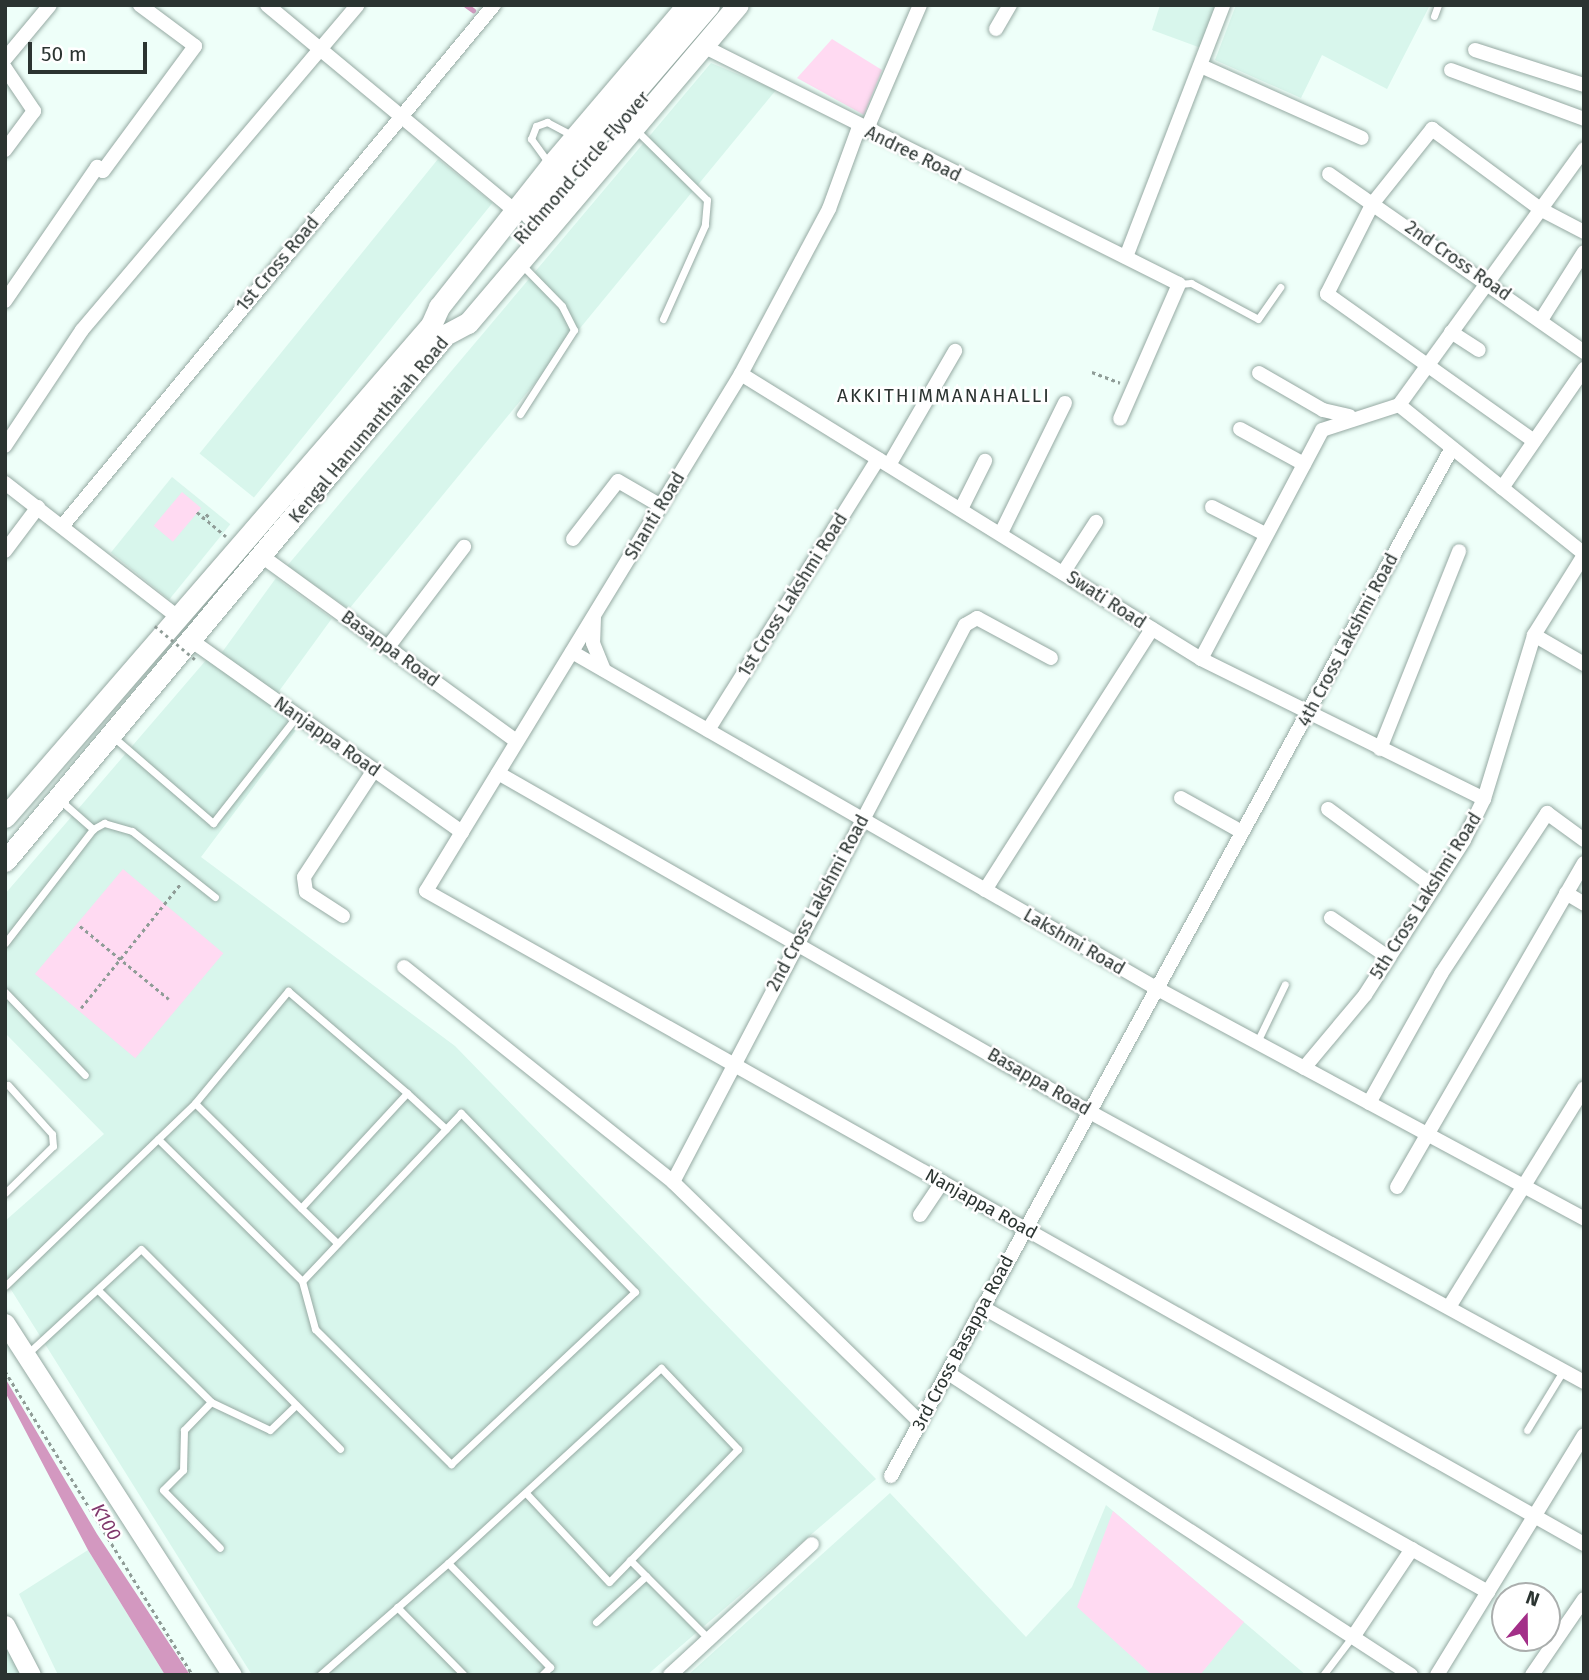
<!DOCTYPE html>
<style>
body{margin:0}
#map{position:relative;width:1589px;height:1680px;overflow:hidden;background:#eefff9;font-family:"Fira Sans",sans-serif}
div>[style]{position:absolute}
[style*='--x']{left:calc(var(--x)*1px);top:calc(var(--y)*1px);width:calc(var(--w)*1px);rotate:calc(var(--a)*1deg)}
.built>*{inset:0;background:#d8f6ec;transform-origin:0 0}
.green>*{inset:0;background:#ffdaf2;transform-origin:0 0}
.water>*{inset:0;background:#d398c0}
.stream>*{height:4.5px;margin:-2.25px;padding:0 2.25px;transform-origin:2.25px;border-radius:2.25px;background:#d398c0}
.path>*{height:2.5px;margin-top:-1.25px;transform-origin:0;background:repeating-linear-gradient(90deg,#8f9c97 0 3.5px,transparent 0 7px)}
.roads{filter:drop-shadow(0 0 2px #96aaa3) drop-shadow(0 0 2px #96aaa3)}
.lane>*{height:7px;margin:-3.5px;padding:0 3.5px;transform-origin:3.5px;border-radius:3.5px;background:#fff}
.street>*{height:14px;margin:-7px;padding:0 7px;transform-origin:7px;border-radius:7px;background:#fff}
.secondary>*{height:19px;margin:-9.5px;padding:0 9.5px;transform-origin:9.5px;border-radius:9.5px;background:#fff}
.primary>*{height:21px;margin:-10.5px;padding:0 10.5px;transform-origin:10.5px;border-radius:10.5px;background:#fff}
.path-bridge>*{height:2.5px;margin-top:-1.25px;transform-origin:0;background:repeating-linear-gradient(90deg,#8f9c97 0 3.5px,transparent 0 7px)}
span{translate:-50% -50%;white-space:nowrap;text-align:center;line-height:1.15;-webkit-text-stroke:5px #fff;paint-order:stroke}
.street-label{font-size:18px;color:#2b3431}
.neighbourhood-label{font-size:19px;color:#2b3431;letter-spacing:2px}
.water-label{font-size:19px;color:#80396d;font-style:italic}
.frame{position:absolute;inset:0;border:7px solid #2b3431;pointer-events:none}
.north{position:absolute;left:1491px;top:1582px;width:70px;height:70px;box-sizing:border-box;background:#fff;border:2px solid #aaaead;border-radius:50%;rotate:20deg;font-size:19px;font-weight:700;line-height:28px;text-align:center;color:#2b3431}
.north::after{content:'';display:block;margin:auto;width:24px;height:32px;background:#a32f88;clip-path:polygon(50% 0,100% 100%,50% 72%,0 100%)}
.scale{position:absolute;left:28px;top:42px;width:119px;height:32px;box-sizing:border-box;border:4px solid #2b3431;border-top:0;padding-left:9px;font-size:21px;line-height:24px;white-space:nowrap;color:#2b3431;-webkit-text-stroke:5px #fff;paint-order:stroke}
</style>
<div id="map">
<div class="built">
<div style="clip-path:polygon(1160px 5px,1218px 5px,1201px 48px,1152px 30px)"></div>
<div style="clip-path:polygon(1236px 5px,1430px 5px,1387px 89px,1322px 55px,1301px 98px,1215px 60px)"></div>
<div style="clip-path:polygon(711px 63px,776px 90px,349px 609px,287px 566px)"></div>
<div style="left:438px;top:159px;width:70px;height:379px;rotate:39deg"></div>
<div style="left:172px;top:477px;width:75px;height:97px;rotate:39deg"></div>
<div style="left:276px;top:578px;width:69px;height:98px;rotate:36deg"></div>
<div style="clip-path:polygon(207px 659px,300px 725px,201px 857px,455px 1046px,876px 1479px,647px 1675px,252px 1675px,5px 1280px,5px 1221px,104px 1134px,5px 1033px,5px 894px)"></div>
<div style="clip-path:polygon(890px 1493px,1026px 1637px,1072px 1587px,1106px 1505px,1306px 1675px,688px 1675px)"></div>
<div style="clip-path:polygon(88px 1550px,165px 1675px,58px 1675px,19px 1594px)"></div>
<div style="clip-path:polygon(5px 1643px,20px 1675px,5px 1675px)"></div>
</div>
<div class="green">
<div style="clip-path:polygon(832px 39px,882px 70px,864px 115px,797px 78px)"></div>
<div style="left:182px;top:492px;width:25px;height:44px;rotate:40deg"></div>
<div style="left:123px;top:869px;width:131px;height:137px;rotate:40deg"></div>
<div style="clip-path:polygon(1113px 1511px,1244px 1622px,1200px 1675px,1152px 1675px,1077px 1607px)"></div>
</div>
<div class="water">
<div style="clip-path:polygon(5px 1378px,97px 1534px,190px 1675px,165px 1675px,88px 1550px,5px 1392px)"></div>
</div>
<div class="stream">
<div style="--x:466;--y:5;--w:9;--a:36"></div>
</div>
<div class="path">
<div style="--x:1092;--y:372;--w:30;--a:21"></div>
<div style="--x:197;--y:512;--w:38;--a:40"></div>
<div style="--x:202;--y:519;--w:6;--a:-51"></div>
<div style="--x:206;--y:514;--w:7;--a:45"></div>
<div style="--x:80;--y:926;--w:115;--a:39.4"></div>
<div style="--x:81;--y:1008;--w:160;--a:-51.3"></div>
<div style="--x:5;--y:1371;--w:357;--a:58.3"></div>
<div style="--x:98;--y:1515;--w:14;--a:73"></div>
</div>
<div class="roads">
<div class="lane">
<div style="--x:1434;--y:16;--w:12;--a:-70"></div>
<div style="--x:637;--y:131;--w:98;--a:44.6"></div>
<div style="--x:707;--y:200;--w:25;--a:95"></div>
<div style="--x:705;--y:225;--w:103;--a:114.1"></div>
<div style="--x:548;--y:162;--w:29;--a:-126"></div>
<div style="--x:531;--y:139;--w:14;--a:-69"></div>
<div style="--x:536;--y:126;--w:12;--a:-20"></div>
<div style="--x:547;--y:122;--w:27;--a:28"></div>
<div style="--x:1179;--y:284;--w:12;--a:-5"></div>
<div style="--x:1191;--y:283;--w:76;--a:28.2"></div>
<div style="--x:1258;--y:319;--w:39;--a:-55"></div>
<div style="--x:520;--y:414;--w:100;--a:-57.3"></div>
<div style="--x:574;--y:330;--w:27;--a:-117"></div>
<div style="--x:562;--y:306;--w:57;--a:-134.3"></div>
<div style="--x:111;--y:735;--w:135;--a:40.8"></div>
<div style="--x:213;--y:823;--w:136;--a:-51.9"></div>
<div style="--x:61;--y:801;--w:43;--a:41.2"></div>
<div style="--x:93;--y:829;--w:13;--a:-29"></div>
<div style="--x:104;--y:823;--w:29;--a:16"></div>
<div style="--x:132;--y:831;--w:106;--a:38.5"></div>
<div style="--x:5;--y:943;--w:144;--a:-52.3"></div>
<div style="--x:5;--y:992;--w:115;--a:46.1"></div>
<div style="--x:1257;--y:1042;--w:64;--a:-64.2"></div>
<div style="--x:407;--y:1093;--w:53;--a:42.7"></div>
<div style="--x:158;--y:1139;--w:202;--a:44.6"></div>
<div style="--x:302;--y:1281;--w:50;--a:74.8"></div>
<div style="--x:315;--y:1329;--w:192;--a:44.8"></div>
<div style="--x:451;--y:1464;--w:252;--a:-43.1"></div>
<div style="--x:635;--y:1292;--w:250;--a:-134.2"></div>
<div style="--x:461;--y:1113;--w:231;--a:133.4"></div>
<div style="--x:5;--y:1193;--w:67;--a:-44.4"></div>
<div style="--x:53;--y:1146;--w:12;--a:-95"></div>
<div style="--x:52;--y:1134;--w:66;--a:-131.9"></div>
<div style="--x:301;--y:1208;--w:50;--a:44.2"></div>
<div style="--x:5;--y:1286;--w:264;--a:-43.9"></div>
<div style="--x:195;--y:1103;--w:146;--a:-50.3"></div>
<div style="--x:288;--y:991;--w:157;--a:40.6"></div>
<div style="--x:407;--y:1093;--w:156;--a:132.7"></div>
<div style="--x:301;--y:1208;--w:149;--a:-135.3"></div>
<div style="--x:98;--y:1290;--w:159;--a:44.7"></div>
<div style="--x:211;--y:1402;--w:65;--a:25.4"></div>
<div style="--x:270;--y:1430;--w:36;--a:-44"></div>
<div style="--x:26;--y:1355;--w:156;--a:-42.7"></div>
<div style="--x:141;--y:1249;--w:282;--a:45.1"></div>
<div style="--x:211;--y:1402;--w:39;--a:134"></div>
<div style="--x:184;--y:1430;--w:40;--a:91.4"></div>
<div style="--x:183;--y:1470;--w:28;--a:135"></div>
<div style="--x:163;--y:1490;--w:81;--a:45.5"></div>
<div style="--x:1527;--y:1430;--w:69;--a:-58.6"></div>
<div style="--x:630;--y:1560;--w:112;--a:45"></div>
<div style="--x:448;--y:1563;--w:289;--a:-42.5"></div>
<div style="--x:661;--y:1368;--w:112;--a:46.5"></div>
<div style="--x:738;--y:1449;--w:185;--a:134.1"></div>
<div style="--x:609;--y:1582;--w:122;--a:-133"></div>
<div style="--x:397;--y:1607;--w:95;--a:45.4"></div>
<div style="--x:596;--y:1622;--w:68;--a:-42.6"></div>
<div style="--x:320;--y:1675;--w:170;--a:-41.2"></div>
<div style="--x:448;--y:1563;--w:146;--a:45.6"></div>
<div style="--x:550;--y:1667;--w:11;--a:135"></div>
<div style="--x:1323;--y:1675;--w:48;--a:-52.7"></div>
</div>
<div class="street">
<div style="--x:267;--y:5;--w:322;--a:39.7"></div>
<div style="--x:996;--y:29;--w:28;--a:-60"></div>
<div style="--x:703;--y:46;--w:532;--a:26.57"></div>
<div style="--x:1179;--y:284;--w:147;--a:113.6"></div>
<div style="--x:1475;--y:50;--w:114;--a:17.8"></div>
<div style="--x:5;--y:59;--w:70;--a:-50.2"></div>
<div style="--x:1201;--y:66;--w:176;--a:24.1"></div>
<div style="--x:5;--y:68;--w:52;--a:56"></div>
<div style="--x:34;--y:111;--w:49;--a:126.6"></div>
<div style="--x:1451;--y:70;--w:142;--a:20.2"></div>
<div style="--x:859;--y:127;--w:87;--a:110.1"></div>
<div style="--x:829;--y:209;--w:187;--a:118.1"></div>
<div style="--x:741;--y:374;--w:605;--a:121.35"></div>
<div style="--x:426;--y:891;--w:1329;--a:29.42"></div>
<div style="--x:866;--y:131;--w:137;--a:-66.8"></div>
<div style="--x:1329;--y:174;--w:311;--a:34.9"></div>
<div style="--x:1126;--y:257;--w:270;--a:-68.9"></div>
<div style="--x:5;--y:301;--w:163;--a:-55.5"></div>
<div style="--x:97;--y:167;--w:7;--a:34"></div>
<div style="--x:103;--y:171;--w:155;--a:-53.6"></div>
<div style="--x:195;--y:46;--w:69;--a:-143.3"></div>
<div style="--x:1541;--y:320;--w:80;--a:-57.7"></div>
<div style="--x:1451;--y:332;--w:33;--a:33"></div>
<div style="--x:1259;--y:373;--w:74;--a:30"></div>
<div style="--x:1323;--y:410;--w:27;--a:13"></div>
<div style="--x:741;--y:374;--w:541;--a:31.78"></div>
<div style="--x:1201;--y:659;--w:316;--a:26.3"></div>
<div style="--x:1399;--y:405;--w:238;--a:38.8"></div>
<div style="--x:1240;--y:429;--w:73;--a:28.7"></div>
<div style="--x:1534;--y:441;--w:254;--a:-144.6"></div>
<div style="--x:1327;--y:294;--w:102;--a:-63.2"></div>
<div style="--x:1373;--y:203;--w:95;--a:-51.4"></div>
<div style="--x:1432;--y:129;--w:134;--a:36.5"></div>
<div style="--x:1540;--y:209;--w:50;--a:27.6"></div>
<div style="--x:5;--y:446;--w:139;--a:-56.4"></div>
<div style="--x:82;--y:330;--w:426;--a:-49.7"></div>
<div style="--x:889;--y:465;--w:132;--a:-59.9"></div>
<div style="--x:5;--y:483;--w:219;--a:37.8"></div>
<div style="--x:1502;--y:488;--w:145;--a:-55.4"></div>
<div style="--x:1212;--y:507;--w:59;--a:27"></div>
<div style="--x:961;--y:509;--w:54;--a:-63.4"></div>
<div style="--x:64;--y:524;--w:674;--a:-50.36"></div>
<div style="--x:1001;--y:533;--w:145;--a:-63.8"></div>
<div style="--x:573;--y:539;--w:73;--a:-52.2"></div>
<div style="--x:618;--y:481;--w:50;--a:30.2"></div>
<div style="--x:5;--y:551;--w:55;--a:-53.1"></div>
<div style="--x:263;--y:557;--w:313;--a:36"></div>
<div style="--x:1063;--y:573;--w:61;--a:-57.1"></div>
<div style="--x:594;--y:617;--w:26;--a:92"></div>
<div style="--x:593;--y:643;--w:29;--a:68"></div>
<div style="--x:1534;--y:635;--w:58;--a:30.1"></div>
<div style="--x:192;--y:641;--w:331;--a:35.3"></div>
<div style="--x:388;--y:647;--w:126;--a:-52.8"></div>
<div style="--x:572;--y:652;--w:672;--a:29.92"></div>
<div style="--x:1154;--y:987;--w:489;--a:28.3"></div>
<div style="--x:1201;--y:659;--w:259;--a:-62.1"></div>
<div style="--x:1322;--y:430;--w:81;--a:-18"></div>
<div style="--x:1399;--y:405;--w:316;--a:-54.1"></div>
<div style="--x:708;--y:730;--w:320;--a:-57.9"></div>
<div style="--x:1380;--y:749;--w:213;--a:-68.2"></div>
<div style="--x:498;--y:773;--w:680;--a:29.81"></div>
<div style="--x:1088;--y:1111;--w:565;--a:28.65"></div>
<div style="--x:1181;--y:798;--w:70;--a:29.1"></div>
<div style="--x:1328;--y:809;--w:132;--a:36.3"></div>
<div style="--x:985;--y:890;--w:310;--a:-57.4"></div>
<div style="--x:1566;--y:893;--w:21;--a:31"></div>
<div style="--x:343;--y:916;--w:44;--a:-147"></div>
<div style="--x:306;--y:892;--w:15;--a:-98"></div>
<div style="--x:304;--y:877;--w:128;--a:-56.8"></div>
<div style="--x:1331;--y:918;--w:69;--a:34.4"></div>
<div style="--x:404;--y:967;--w:344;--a:38.6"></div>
<div style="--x:673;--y:1182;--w:344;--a:44.2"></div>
<div style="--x:1304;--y:1068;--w:95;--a:-50.1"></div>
<div style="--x:1365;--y:995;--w:184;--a:-57.4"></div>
<div style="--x:1464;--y:840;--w:46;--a:-64"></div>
<div style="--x:1484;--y:799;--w:171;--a:-73"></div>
<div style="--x:1534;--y:635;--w:94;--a:-58"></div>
<div style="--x:1369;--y:1103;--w:148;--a:-60.8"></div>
<div style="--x:1441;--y:974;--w:193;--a:-56.6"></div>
<div style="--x:1547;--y:813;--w:46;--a:36.1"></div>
<div style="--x:673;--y:1182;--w:629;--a:-62.33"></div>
<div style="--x:965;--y:625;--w:14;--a:-30"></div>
<div style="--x:977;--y:618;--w:84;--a:28.4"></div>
<div style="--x:1397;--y:1187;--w:374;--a:-60"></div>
<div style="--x:920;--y:1215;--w:40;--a:-56"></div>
<div style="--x:982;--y:1307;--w:581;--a:29.39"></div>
<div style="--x:1449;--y:1307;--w:257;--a:-58.3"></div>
<div style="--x:948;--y:1373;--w:553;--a:33.12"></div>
<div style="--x:891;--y:1476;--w:1171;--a:-61.38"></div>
<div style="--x:1353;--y:1637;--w:106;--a:-56.2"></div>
<div style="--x:670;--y:1675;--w:193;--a:-42.7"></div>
<div style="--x:1437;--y:1675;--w:281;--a:-58.5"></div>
<div style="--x:1532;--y:1675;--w:92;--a:-55.6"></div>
</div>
<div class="secondary">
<div style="--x:5;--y:1323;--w:419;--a:57.2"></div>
<div style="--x:5;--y:1625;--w:56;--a:62.5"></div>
</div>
<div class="primary">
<div style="--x:530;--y:214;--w:275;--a:-49.4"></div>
<div style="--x:5;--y:817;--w:651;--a:-49.11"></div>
<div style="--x:431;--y:325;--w:20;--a:-66"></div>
<div style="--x:439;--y:307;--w:181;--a:-51.7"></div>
<div style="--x:551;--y:165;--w:210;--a:-49.6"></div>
<div style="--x:5;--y:861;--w:686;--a:-50.09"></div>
<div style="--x:445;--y:335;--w:26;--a:-28"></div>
<div style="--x:468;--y:323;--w:417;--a:-49.7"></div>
</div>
</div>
<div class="path-bridge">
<div style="--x:155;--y:626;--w:55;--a:39.8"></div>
</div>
<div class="street-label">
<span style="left:913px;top:154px;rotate:26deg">Andree Road</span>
<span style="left:582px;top:168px;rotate:-49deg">Richmond Circle Flyover</span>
<span style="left:1458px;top:261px;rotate:35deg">2nd Cross Road</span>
<span style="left:278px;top:264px;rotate:-50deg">1st Cross Road</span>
<span style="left:369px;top:430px;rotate:-50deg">Kengal Hanumanthaiah Road</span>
<span style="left:655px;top:516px;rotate:-59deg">Shanti Road</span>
<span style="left:793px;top:595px;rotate:-58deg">1st Cross Lakshmi Road</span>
<span style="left:1106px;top:600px;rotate:33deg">Swati Road</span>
<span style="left:1348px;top:640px;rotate:-62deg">4th Cross Lakshmi Road</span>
<span style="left:390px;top:649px;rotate:36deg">Basappa Road</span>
<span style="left:327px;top:737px;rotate:35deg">Nanjappa Road</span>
<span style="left:1426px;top:896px;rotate:-58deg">5th Cross Lakshmi Road</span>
<span style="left:818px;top:903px;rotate:-62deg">2nd Cross Lakshmi Road</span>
<span style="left:1074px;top:942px;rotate:30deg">Lakshmi Road</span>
<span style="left:1039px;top:1082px;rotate:30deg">Basappa Road</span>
<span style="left:981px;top:1204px;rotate:29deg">Nanjappa Road</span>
<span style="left:963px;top:1343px;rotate:-62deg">3rd Cross Basappa Road</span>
</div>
<div class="neighbourhood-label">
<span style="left:944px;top:396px">AKKITHIMMANAHALLI</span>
</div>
<div class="water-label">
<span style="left:106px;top:1522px;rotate:59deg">K100</span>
</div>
<div class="frame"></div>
<div class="north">N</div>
<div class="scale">50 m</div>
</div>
